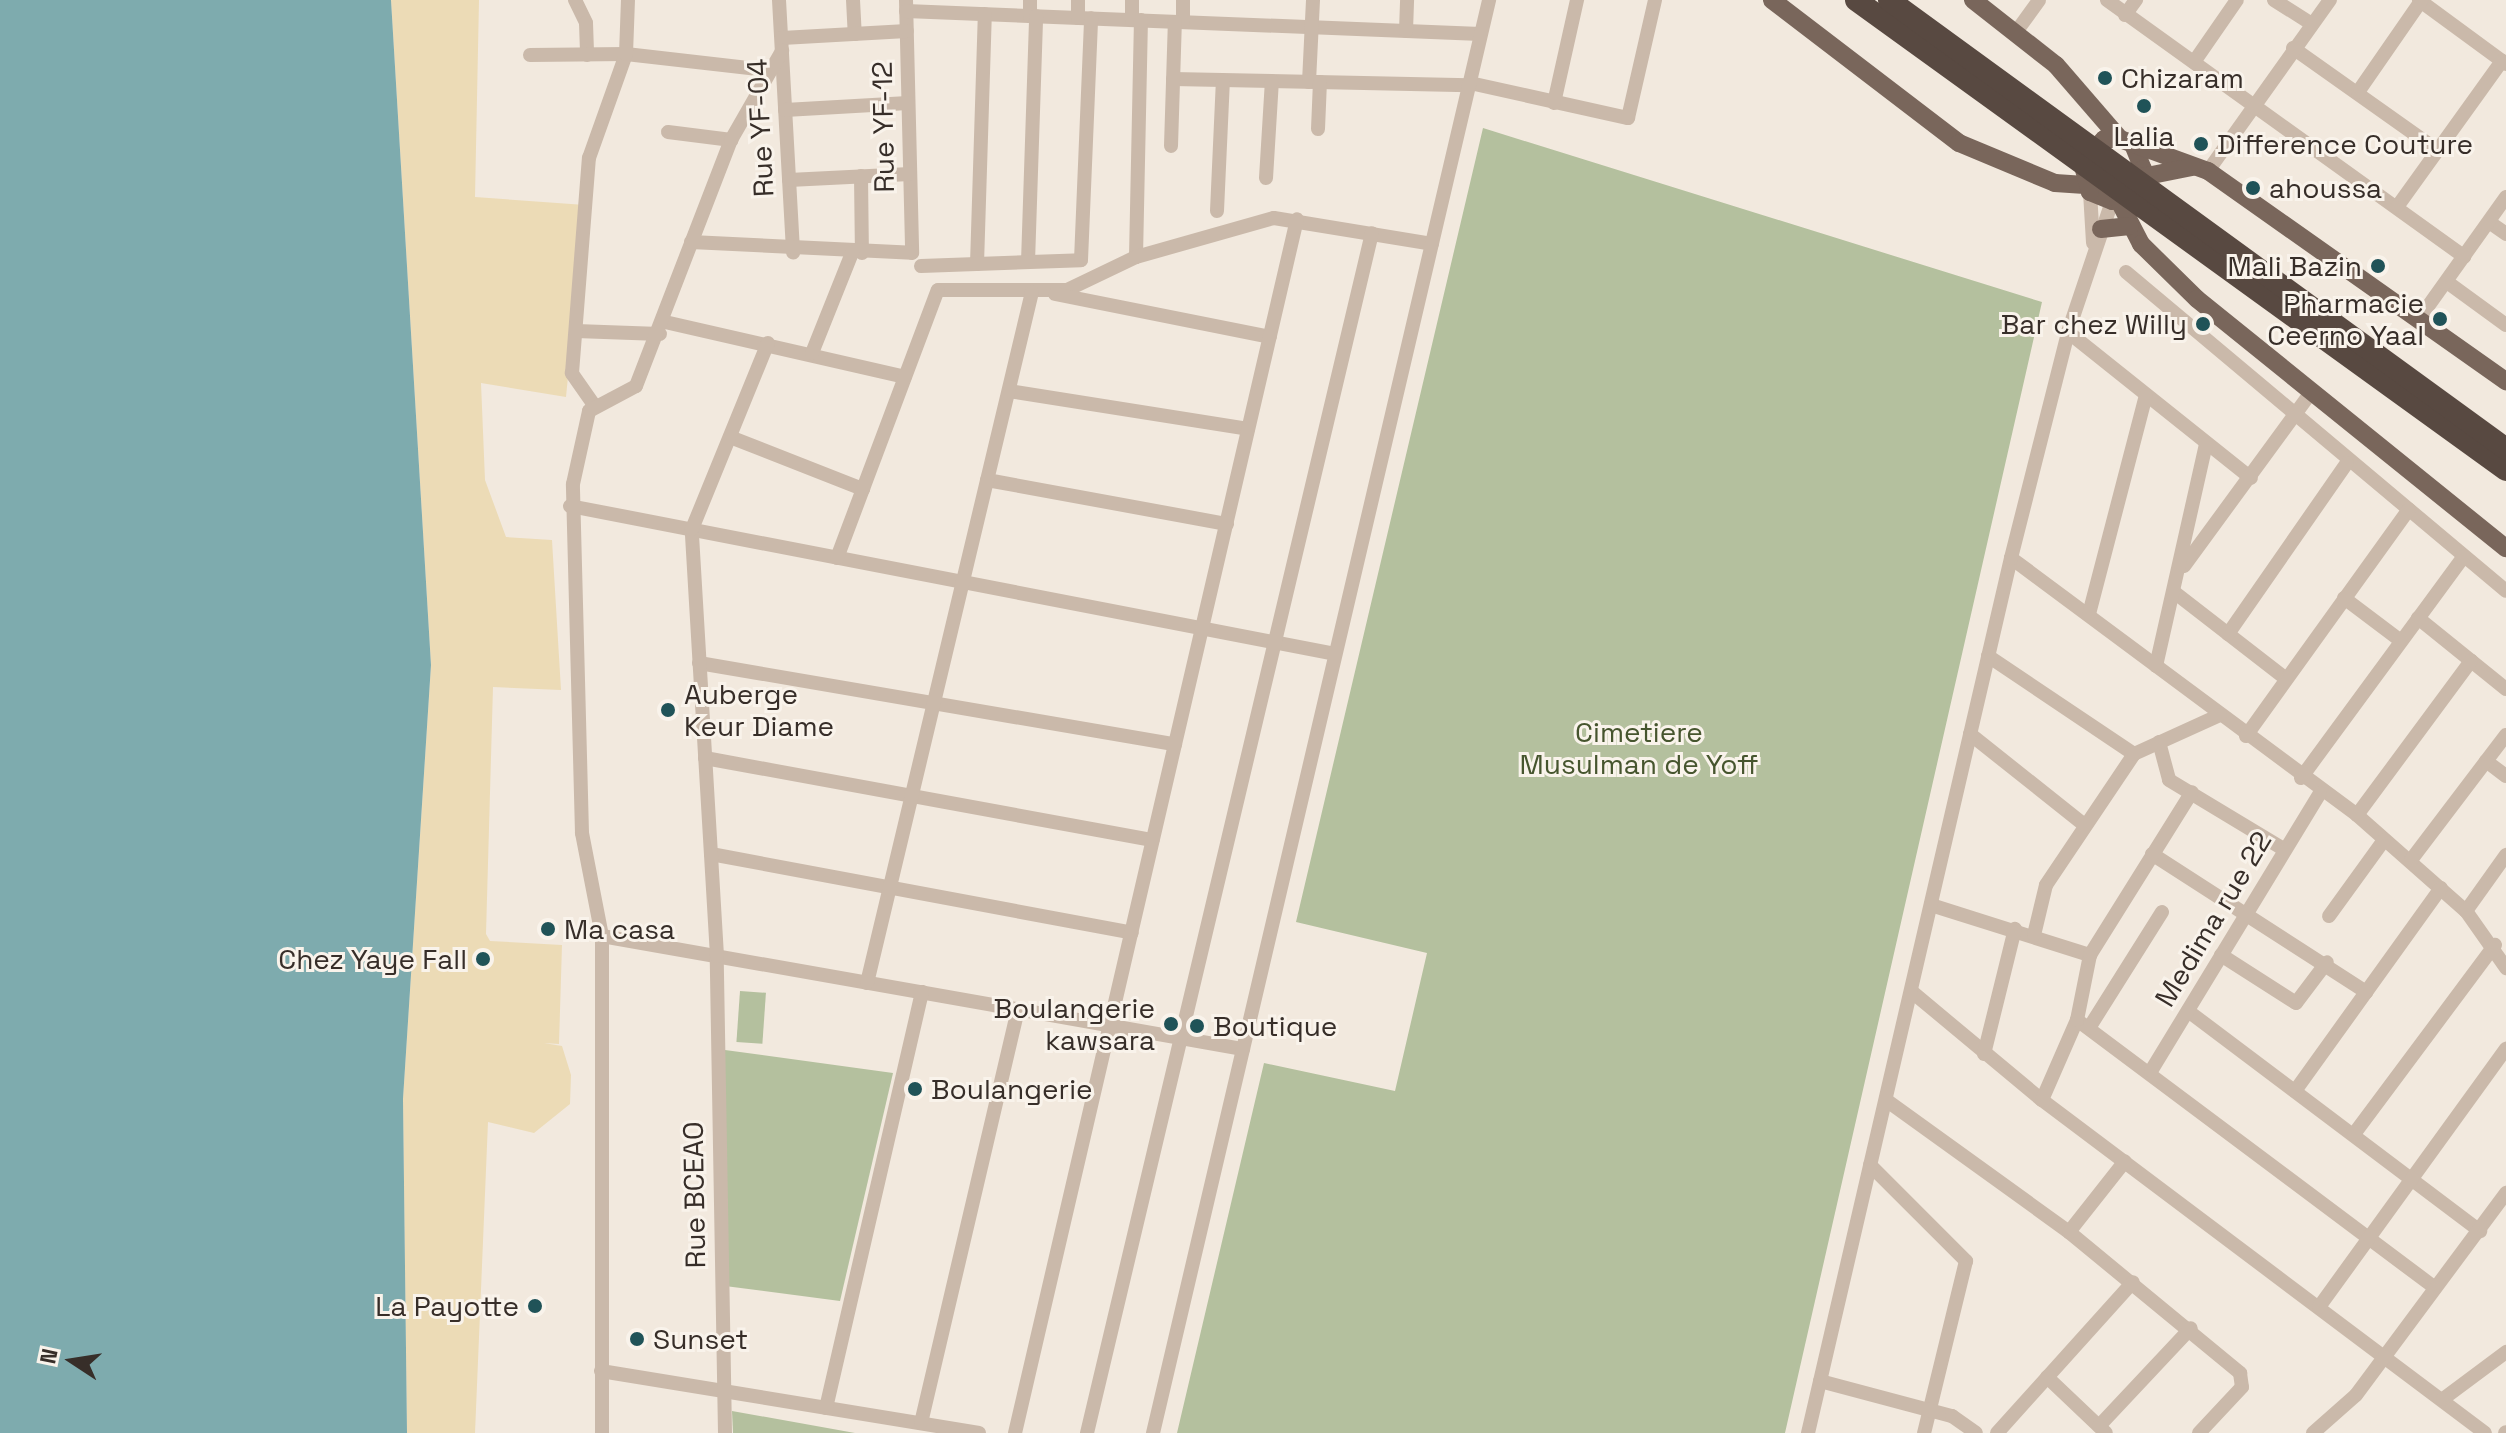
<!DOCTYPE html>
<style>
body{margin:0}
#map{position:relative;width:2506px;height:1433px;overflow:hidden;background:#f2e9de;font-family:"Space Grotesk",sans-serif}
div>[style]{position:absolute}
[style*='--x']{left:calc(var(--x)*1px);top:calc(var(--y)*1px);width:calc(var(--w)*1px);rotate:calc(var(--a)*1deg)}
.green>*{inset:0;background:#b4c09e;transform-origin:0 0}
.sand>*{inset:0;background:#ecdbb6}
.water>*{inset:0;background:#7eabae}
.minor>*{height:14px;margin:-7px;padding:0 7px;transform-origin:7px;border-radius:7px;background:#cab9aa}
.major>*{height:18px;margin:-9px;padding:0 9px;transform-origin:9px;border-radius:9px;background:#79665b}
.highway-bridge>*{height:22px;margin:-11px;padding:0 11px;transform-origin:11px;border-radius:11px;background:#584941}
.dots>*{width:22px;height:22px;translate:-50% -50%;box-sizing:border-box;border:4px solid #f9f3eb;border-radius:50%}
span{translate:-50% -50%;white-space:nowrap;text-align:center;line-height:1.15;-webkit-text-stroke:6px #f9f3eb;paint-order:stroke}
.poi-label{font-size:28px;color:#372e29}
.left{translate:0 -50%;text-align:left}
.right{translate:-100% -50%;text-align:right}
.street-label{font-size:28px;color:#372e29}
.park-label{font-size:28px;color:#46552e}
.north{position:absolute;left:32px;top:1321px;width:80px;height:80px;-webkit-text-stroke:6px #f9f3eb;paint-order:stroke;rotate:282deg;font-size:22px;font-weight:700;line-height:32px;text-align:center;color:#372e29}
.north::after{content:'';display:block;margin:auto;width:28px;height:36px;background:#372e29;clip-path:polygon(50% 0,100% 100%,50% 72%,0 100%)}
</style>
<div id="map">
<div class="green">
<div style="clip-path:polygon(1483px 128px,2042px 302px,1785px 1433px,1177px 1433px,1264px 1063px,1395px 1091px,1427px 953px,1296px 922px)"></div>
<div style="left:740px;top:991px;width:26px;height:51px;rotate:4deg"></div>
<div style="clip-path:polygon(725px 1050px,893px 1073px,840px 1301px,725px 1286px)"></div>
<div style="clip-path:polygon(732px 1411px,855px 1433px,733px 1433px)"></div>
</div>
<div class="sand">
<div style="clip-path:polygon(391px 0,479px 0,475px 197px,585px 205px,566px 397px,481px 383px,485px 480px,506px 537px,552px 540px,561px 690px,493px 687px,486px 934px,490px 941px,562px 945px,559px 1044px,544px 1043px,562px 1046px,571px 1075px,570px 1104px,534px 1133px,488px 1122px,475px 1433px,407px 1433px,403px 1099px,431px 665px)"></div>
</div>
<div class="water">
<div style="clip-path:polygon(0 0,391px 0,431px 665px,403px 1099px,407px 1433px,0 1433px)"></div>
</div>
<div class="minor">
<div style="--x:575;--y:0;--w:25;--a:64"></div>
<div style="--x:586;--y:23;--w:32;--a:88"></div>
<div style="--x:779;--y:0;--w:253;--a:86.8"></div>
<div style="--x:853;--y:0;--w:34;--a:87"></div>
<div style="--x:906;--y:0;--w:253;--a:88.6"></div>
<div style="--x:2107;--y:0;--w:440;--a:35.7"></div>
<div style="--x:2274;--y:0;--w:45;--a:32.3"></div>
<div style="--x:2419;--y:0;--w:108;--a:36.3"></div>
<div style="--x:906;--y:11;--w:575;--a:2.29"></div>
<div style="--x:2125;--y:15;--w:19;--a:-54"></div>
<div style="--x:1030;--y:16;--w:16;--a:-90"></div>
<div style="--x:1078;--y:18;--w:18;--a:-90"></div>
<div style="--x:1132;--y:20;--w:20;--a:-90"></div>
<div style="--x:1183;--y:21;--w:21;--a:-90"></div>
<div style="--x:1406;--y:31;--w:31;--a:-88"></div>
<div style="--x:2016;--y:32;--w:39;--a:-54"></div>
<div style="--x:782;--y:38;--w:125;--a:-3.2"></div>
<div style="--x:2293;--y:48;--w:176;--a:35.3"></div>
<div style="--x:530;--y:55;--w:96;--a:-0.6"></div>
<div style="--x:626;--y:54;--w:141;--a:6.5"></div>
<div style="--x:2194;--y:62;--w:75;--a:-55.3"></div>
<div style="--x:1173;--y:79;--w:296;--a:1.2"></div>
<div style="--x:1309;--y:82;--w:82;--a:-87.2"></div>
<div style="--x:1470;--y:83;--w:162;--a:12.5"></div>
<div style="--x:1628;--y:118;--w:121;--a:-77.1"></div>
<div style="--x:2358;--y:92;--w:111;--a:-55.3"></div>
<div style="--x:1554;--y:103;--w:106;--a:-77.4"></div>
<div style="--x:785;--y:110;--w:123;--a:-3.3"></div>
<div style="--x:1318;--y:129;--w:47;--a:-87.6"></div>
<div style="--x:668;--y:132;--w:64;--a:7.2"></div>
<div style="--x:1171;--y:146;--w:124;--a:-88.2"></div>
<div style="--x:2208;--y:171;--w:210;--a:-54.5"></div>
<div style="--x:861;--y:176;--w:77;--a:89.3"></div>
<div style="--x:1266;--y:178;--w:97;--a:-86.5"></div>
<div style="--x:789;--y:180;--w:121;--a:-2.8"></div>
<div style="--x:2090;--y:192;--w:51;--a:86.6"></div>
<div style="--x:2397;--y:207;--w:180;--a:-54.3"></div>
<div style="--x:1217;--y:211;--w:131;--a:-87.4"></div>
<div style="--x:2489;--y:222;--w:21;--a:35"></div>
<div style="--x:691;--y:242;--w:221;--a:2.8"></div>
<div style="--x:1136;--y:257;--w:237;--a:-88.8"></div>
<div style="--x:1028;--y:262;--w:246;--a:-88.1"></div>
<div style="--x:977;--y:264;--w:250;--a:-88.2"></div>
<div style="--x:921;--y:266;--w:160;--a:-2.1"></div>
<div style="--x:1081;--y:260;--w:242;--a:-87.6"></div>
<div style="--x:2126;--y:272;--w:496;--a:40"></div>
<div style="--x:2447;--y:282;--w:73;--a:36.1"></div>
<div style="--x:938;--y:290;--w:129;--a:0"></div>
<div style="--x:1067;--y:290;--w:76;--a:-25.6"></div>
<div style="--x:1136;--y:257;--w:143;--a:-15.8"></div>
<div style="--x:1274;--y:218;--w:160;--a:9.3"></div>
<div style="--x:1055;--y:294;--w:219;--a:11.3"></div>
<div style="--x:2419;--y:319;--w:150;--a:-54.5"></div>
<div style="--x:665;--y:322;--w:246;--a:12.9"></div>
<div style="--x:576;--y:331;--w:84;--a:2"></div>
<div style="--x:2068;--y:332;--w:234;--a:38.6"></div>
<div style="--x:812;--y:353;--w:108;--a:-68.2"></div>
<div style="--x:1009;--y:391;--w:242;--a:9"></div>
<div style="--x:594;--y:405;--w:39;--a:-125"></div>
<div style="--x:572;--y:373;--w:216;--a:-85.5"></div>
<div style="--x:589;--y:158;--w:110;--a:-70.4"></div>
<div style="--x:626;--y:54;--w:54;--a:-87.9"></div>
<div style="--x:730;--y:437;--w:143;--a:21.4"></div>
<div style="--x:987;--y:480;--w:244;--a:10.4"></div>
<div style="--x:570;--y:506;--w:779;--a:10.95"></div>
<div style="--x:837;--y:558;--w:286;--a:-69.4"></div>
<div style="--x:2011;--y:558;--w:431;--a:36.6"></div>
<div style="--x:2357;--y:815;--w:145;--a:41.4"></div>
<div style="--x:2466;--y:911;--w:70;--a:54.9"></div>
<div style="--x:2184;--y:566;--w:217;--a:-53.8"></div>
<div style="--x:2174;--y:592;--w:142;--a:37.8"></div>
<div style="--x:2344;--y:598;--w:71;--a:37"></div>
<div style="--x:2089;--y:614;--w:226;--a:-75.4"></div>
<div style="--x:2418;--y:618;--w:113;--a:38.9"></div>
<div style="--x:2228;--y:634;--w:208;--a:-55.2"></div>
<div style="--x:1988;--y:656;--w:176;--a:33.9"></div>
<div style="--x:699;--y:663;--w:483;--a:9.7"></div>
<div style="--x:2156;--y:666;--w:228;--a:-77.3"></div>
<div style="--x:1970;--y:734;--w:143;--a:38.5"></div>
<div style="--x:2246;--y:736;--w:279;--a:-54.3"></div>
<div style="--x:2159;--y:742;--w:39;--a:75"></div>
<div style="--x:2169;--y:780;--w:135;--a:31.1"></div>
<div style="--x:705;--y:758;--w:455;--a:10.4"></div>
<div style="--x:2486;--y:761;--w:25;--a:37"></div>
<div style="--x:2301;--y:778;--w:275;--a:-53.7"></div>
<div style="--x:2357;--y:815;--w:192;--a:-53.5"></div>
<div style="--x:711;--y:854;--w:428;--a:10.6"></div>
<div style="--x:2152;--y:854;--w:255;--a:32.8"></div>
<div style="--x:2411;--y:860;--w:157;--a:-52.8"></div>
<div style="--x:1931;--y:905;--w:167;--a:17.5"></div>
<div style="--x:2466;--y:911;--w:69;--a:-54.5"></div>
<div style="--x:2329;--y:916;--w:94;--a:-54.1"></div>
<div style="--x:2034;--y:935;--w:51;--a:-76.5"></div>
<div style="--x:2046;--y:885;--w:158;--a:-56.1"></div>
<div style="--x:2134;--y:754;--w:94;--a:-24.4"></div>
<div style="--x:602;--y:936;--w:651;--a:10"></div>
<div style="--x:2221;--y:955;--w:89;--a:32.6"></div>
<div style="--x:2296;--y:1003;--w:51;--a:-52.9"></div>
<div style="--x:867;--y:983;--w:710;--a:-76.57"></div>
<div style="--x:1911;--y:991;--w:170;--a:39.8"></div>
<div style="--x:2042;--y:1100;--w:554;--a:36.93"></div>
<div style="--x:2188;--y:1011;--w:366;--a:37"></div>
<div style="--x:2077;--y:1020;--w:447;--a:36.8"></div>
<div style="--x:2089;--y:1028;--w:137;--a:-57.8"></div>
<div style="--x:1984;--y:1054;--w:129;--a:-76.1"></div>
<div style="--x:2151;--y:1071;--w:325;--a:-58.7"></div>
<div style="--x:2295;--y:1091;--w:250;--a:-54.3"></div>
<div style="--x:1886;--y:1100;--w:226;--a:35.8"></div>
<div style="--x:2069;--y:1232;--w:222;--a:39.5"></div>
<div style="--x:2240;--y:1373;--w:14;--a:82"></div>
<div style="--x:2242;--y:1387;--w:63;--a:133.1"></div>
<div style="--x:2042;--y:1100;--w:87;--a:-66.4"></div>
<div style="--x:2077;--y:1020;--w:66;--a:-78.7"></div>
<div style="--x:2090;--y:955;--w:192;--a:-58"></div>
<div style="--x:2354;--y:1134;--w:236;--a:-53.3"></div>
<div style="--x:1870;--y:1165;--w:136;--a:45"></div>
<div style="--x:1966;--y:1261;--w:177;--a:103.7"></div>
<div style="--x:2069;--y:1232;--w:90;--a:-51.7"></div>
<div style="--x:2319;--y:1307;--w:319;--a:-54.1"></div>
<div style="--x:601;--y:1371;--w:383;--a:9.3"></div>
<div style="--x:2047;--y:1377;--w:81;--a:43.5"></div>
<div style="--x:1820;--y:1381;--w:137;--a:14.9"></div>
<div style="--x:1952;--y:1416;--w:29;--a:35"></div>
<div style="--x:2443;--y:1399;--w:79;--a:-36.7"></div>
<div style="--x:826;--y:1408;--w:427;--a:-77"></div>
<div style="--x:921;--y:1423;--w:425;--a:-76.8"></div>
<div style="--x:2099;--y:1426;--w:134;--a:-46.8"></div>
<div style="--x:602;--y:1433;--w:497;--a:-90"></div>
<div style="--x:602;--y:936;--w:105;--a:-101"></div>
<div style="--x:582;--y:833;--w:349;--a:-91.5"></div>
<div style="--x:573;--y:484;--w:75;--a:-77.6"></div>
<div style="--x:589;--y:411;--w:53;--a:-28"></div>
<div style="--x:636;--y:386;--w:264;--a:-68.9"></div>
<div style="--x:731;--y:140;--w:103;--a:-60.2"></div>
<div style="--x:725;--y:1433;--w:477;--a:-91"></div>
<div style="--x:717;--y:956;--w:428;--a:-93.4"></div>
<div style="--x:692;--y:529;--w:201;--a:-67.8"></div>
<div style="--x:1015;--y:1433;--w:1246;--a:-76.92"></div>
<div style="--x:1087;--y:1433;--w:1233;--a:-76.64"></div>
<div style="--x:1153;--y:1433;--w:1472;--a:-76.8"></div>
<div style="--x:1808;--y:1433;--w:898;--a:-76.94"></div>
<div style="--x:2011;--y:558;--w:233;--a:-75.8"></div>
<div style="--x:2068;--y:332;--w:138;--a:-71.4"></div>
<div style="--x:1997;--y:1433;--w:203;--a:-48"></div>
<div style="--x:2313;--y:1433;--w:57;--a:-41.5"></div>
<div style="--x:2356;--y:1395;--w:252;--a:-53.4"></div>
<div style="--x:2505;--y:1433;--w:1;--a:-45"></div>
</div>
<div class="major">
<div style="--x:1772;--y:0;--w:235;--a:37.4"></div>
<div style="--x:1959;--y:143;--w:104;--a:22.6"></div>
<div style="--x:2055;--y:183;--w:30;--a:4"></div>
<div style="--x:1973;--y:0;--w:105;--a:38.1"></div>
<div style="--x:2056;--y:65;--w:98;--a:49.1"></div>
<div style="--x:2134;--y:147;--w:24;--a:68"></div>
<div style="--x:2143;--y:169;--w:24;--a:112"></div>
<div style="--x:2134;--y:191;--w:24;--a:156"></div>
<div style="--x:2112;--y:201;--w:24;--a:-158"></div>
<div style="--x:2090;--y:192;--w:31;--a:-105"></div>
<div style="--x:2082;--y:162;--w:32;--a:-46"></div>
<div style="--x:2104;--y:139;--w:16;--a:0"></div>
<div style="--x:2120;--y:139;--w:94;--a:20"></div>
<div style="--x:2208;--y:171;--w:365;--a:35.2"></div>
<div style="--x:2142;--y:177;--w:51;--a:-11.3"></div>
<div style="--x:2118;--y:199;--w:51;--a:62.9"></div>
<div style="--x:2141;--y:244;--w:78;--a:44.5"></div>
<div style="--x:2197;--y:299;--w:397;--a:38.9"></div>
<div style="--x:2101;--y:229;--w:29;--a:-6"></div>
</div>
<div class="highway-bridge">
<div style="--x:1856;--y:0;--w:802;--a:35.87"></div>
<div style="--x:1889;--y:0;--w:763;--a:36.04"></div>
</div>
<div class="dots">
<div style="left:2105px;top:78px;background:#205358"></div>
<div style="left:2144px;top:106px;background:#205358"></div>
<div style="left:2201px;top:144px;background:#205358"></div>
<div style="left:2253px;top:188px;background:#205358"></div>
<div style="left:2378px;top:266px;background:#205358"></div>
<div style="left:2440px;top:319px;background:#205358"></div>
<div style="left:2203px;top:324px;background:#205358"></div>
<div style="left:668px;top:710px;background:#205358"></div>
<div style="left:548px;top:929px;background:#205358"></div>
<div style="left:483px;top:959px;background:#205358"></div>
<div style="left:1171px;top:1024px;background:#205358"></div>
<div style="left:1197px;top:1026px;background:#205358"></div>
<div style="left:915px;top:1089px;background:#205358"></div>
<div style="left:535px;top:1306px;background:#205358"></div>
<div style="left:637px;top:1339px;background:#205358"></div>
</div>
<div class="poi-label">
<span class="left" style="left:2121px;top:78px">Chizaram</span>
<span style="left:2144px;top:136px">Lalia</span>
<span class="left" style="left:2217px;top:144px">Difference Couture</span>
<span class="left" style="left:2269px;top:188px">ahoussa</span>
<span class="right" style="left:2362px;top:266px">Mali Bazin</span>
<span class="right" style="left:2424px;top:319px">Pharmacie<br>Ceerno Yaal</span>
<span class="right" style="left:2187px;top:324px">Bar chez Willy</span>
<span class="left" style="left:684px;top:710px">Auberge<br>Keur Diame</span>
<span class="left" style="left:564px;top:929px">Ma casa</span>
<span class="right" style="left:467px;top:959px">Chez Yaye Fall</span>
<span class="right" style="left:1155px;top:1024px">Boulangerie<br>kawsara</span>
<span class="left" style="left:1213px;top:1026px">Boutique</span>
<span class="left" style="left:931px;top:1089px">Boulangerie</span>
<span class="right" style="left:519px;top:1306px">La Payotte</span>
<span class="left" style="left:653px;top:1339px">Sunset</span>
</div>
<div class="street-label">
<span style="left:883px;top:127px;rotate:-91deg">Rue YF-12</span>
<span style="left:760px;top:128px;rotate:-93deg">Rue YF-04</span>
<span style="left:2213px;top:919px;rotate:-59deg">Medima rue 22</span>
<span style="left:694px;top:1195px;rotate:-91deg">Rue BCEAO</span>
</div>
<div class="park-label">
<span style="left:1639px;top:748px">Cimetiere<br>Musulman de Yoff</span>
</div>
<div class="north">N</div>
</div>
